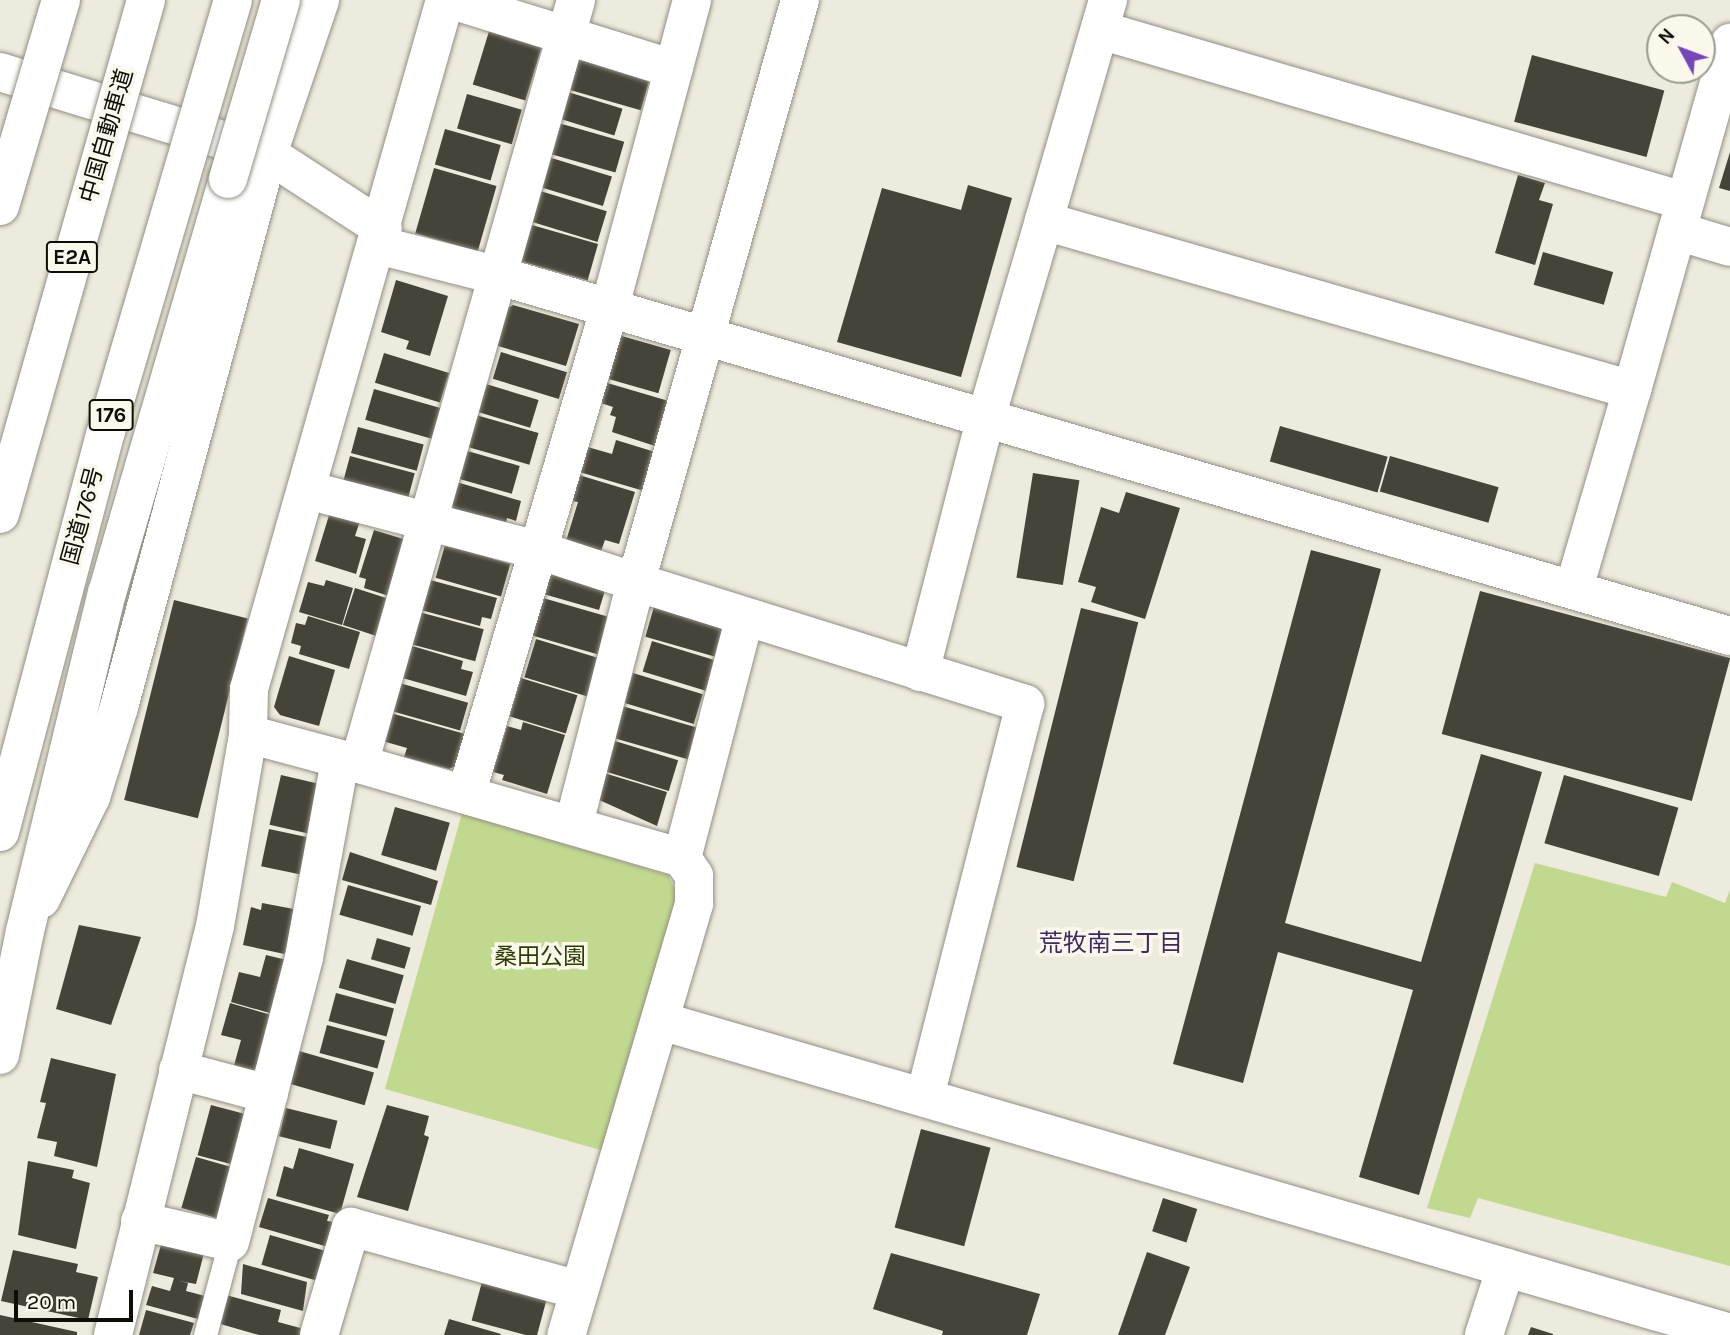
<!DOCTYPE html>
<meta charset="utf-8">
<style>
body{margin:0}
#map{position:relative;width:1730px;height:1335px;overflow:hidden;background:#edebdd;font-family:Karla,"Noto Sans JP",sans-serif}
div>[style]{position:absolute}
[style*='--x']{left:calc(var(--x)*1px);top:calc(var(--y)*1px);width:calc(var(--w)*1px);rotate:calc(var(--a)*1deg)}
.green>*{inset:0;background:#c1d98e}
.building>*{inset:0;background:#464439;transform-origin:0 0}
.roads{filter:drop-shadow(0 0 2px #928f83) drop-shadow(0 0 2px #928f83)}
.lane>*{height:23px;margin:-11.5px;padding:0 11.5px;transform-origin:11.5px;border-radius:11.5px;background:#fff}
.street>*{height:38px;margin:-19px;padding:0 19px;transform-origin:19px;border-radius:19px;background:#fff}
.highway>*{height:38px;margin:-19px;padding:0 19px;transform-origin:19px;border-radius:19px;background:#fff}
.bridges{filter:drop-shadow(0 0 2px #928f83) drop-shadow(0 0 2px #928f83)}
.highway-bridge>*{height:38px;margin:-19px;padding:0 19px;transform-origin:19px;border-radius:19px;background:#fff}
span{translate:-50% -50%;white-space:nowrap;text-align:center;line-height:1.15;-webkit-text-stroke:7px #faf8ea;paint-order:stroke}
.shield-label span{padding:2px 5px;background:#faf8ea;border:2px solid;border-radius:5px;-webkit-text-stroke-width:0}
.shield-label{font-size:21px;color:#0e0d08;font-weight:700}
.street-label{font-size:23px;color:#0e0d08}
.park-label{font-size:23px;color:#2e3c01}
.neighbourhood-label{font-size:24px;color:#3f2862}
.north{position:absolute;left:1646px;top:14px;width:70px;height:70px;box-sizing:border-box;background:#faf8ea;border:2px solid #9c9a90;border-radius:50%;rotate:311deg;font-size:19px;font-weight:700;line-height:28px;text-align:center;color:#0e0d08}
.north::after{content:'';display:block;margin:auto;width:24px;height:32px;background:#7745bc;clip-path:polygon(50% 0,100% 100%,50% 72%,0 100%)}
.scale{position:absolute;left:14px;top:1290px;width:119px;height:32px;box-sizing:border-box;border:4px solid #0e0d08;border-top:0;padding-left:9px;font-size:21px;line-height:24px;white-space:nowrap;color:#0e0d08;-webkit-text-stroke:5px #faf8ea;paint-order:stroke}
</style>
<div id="map">
<div class="green">
<div style="clip-path:polygon(462px 813px,668px 875px,677px 894px,604px 1151px,385px 1089px)"></div>
<div style="clip-path:polygon(1535px 863px,1666px 897px,1672px 882px,1725px 903px,1730px 890px,1730px 1266px,1478px 1198px,1470px 1218px,1427px 1208px)"></div>
</div>
<div class="building">
<div style="left:490px;top:28px;width:55px;height:59px;rotate:17deg"></div>
<div style="left:575px;top:53px;width:79px;height:37px;rotate:16deg"></div>
<div style="left:1532px;top:55px;width:137px;height:69px;rotate:15deg"></div>
<div style="left:568px;top:92px;width:57px;height:28px;rotate:17deg"></div>
<div style="left:467px;top:94px;width:57px;height:36px;rotate:16deg"></div>
<div style="left:555px;top:122px;width:72px;height:32px;rotate:16deg"></div>
<div style="left:445px;top:129px;width:58px;height:37px;rotate:16deg"></div>
<div style="clip-path:polygon(1730px 152px,1730px 191px,1719px 188px)"></div>
<div style="left:545px;top:156px;width:70px;height:31px;rotate:17deg"></div>
<div style="left:434px;top:168px;width:65px;height:68px;rotate:16deg"></div>
<div style="clip-path:polygon(1518px 175px,1545px 183px,1539px 200px,1553px 204px,1535px 265px,1495px 253px)"></div>
<div style="clip-path:polygon(968px 185px,1012px 198px,961px 377px,837px 342px,882px 188px,961px 210px)"></div>
<div style="left:537px;top:190px;width:73px;height:32px;rotate:17deg"></div>
<div style="left:525px;top:223px;width:76px;height:38px;rotate:16deg"></div>
<div style="left:1543px;top:252px;width:73px;height:34px;rotate:16deg"></div>
<div style="clip-path:polygon(396px 280px,448px 296px,430px 356px,406px 349px,409px 341px,381px 332px)"></div>
<div style="clip-path:polygon(513px 305px,579px 324px,566px 366px,491px 344px,500px 312px)"></div>
<div style="left:615px;top:334px;width:58px;height:45px;rotate:16deg"></div>
<div style="left:501px;top:352px;width:69px;height:28px;rotate:17deg"></div>
<div style="left:384px;top:353px;width:68px;height:31px;rotate:17deg"></div>
<div style="clip-path:polygon(604px 382px,672px 402px,658px 447px,612px 432px,616px 417px,610px 415px,613px 407px,598px 402px)"></div>
<div style="left:486px;top:384px;width:55px;height:29px;rotate:17deg"></div>
<div style="left:374px;top:389px;width:69px;height:32px;rotate:16deg"></div>
<div style="left:476px;top:415px;width:65px;height:33px;rotate:16deg"></div>
<div style="left:1280px;top:426px;width:112px;height:37px;rotate:16deg"></div>
<div style="left:358px;top:427px;width:68px;height:27px;rotate:15deg"></div>
<div style="clip-path:polygon(616px 440px,655px 452px,644px 491px,576px 471px,584px 446px,612px 454px)"></div>
<div style="left:464px;top:450px;width:58px;height:29px;rotate:16deg"></div>
<div style="left:350px;top:456px;width:67px;height:30px;rotate:15deg"></div>
<div style="left:1390px;top:456px;width:113px;height:37px;rotate:16deg"></div>
<div style="left:1033px;top:473px;width:47px;height:106px;rotate:9deg"></div>
<div style="clip-path:polygon(579px 475px,635px 492px,619px 544px,605px 540px,601px 551px,566px 541px,578px 502px,572px 501px)"></div>
<div style="clip-path:polygon(453px 481px,521px 501px,516px 521px,507px 518px,505px 530px,451px 514px,453px 507px,446px 505px)"></div>
<div style="clip-path:polygon(1126px 492px,1180px 508px,1145px 619px,1091px 602px,1096px 587px,1078px 582px,1101px 507px,1119px 513px)"></div>
<div style="clip-path:polygon(330px 512px,360px 521px,355px 536px,366px 539px,356px 574px,315px 561px)"></div>
<div style="clip-path:polygon(374px 530px,410px 541px,392px 597px,364px 588px,366px 579px,359px 577px)"></div>
<div style="left:445px;top:545px;width:68px;height:34px;rotate:16deg"></div>
<div style="clip-path:polygon(1311px 550px,1381px 569px,1285px 923px,1421px 962px,1481px 754px,1542px 772px,1419px 1195px,1359px 1177px,1413px 990px,1278px 952px,1243px 1083px,1173px 1064px)"></div>
<div style="clip-path:polygon(556px 572px,606px 587px,599px 610px,540px 593px,544px 577px)"></div>
<div style="clip-path:polygon(326px 580px,353px 588px,342px 625px,299px 612px,308px 582px,324px 586px)"></div>
<div style="clip-path:polygon(430px 580px,497px 598px,491px 619px,482px 617px,480px 626px,421px 610px)"></div>
<div style="left:355px;top:588px;width:40px;height:39px;rotate:18deg"></div>
<div style="left:1480px;top:591px;width:259px;height:148px;rotate:15deg"></div>
<div style="left:543px;top:598px;width:75px;height:39px;rotate:16deg"></div>
<div style="left:174px;top:600px;width:76px;height:206px;rotate:14deg"></div>
<div style="left:655px;top:603px;width:78px;height:35px;rotate:16deg"></div>
<div style="left:1081px;top:608px;width:59px;height:267px;rotate:14deg"></div>
<div style="left:419px;top:612px;width:67px;height:33px;rotate:15deg"></div>
<div style="clip-path:polygon(308px 616px,360px 632px,349px 669px,299px 654px,301px 646px,291px 643px,296px 623px,305px 625px)"></div>
<div style="left:536px;top:639px;width:73px;height:40px;rotate:17deg"></div>
<div style="left:652px;top:641px;width:71px;height:32px;rotate:17deg"></div>
<div style="clip-path:polygon(409px 645px,463px 661px,461px 669px,473px 672px,466px 696px,399px 677px)"></div>
<div style="clip-path:polygon(289px 656px,335px 670px,319px 726px,280px 715px,274px 707px)"></div>
<div style="left:633px;top:673px;width:73px;height:31px;rotate:17deg"></div>
<div style="left:521px;top:678px;width:59px;height:40px;rotate:17deg"></div>
<div style="left:396px;top:682px;width:75px;height:29px;rotate:16deg"></div>
<div style="left:622px;top:706px;width:85px;height:33px;rotate:16deg"></div>
<div style="clip-path:polygon(387px 712px,465px 734px,456px 766px,449px 769px,404px 757px,407px 748px,379px 740px)"></div>
<div style="clip-path:polygon(523px 722px,565px 735px,547px 794px,502px 780px,504px 775px,493px 772px,507px 726px,521px 730px)"></div>
<div style="left:615px;top:741px;width:66px;height:32px;rotate:17deg"></div>
<div style="clip-path:polygon(604px 773px,667px 792px,657px 826px,597px 799px)"></div>
<div style="left:281px;top:775px;width:43px;height:51px;rotate:13deg"></div>
<div style="left:1564px;top:775px;width:119px;height:71px;rotate:16deg"></div>
<div style="left:395px;top:807px;width:57px;height:50px;rotate:16deg"></div>
<div style="left:269px;top:829px;width:49px;height:38px;rotate:12deg"></div>
<div style="clip-path:polygon(350px 852px,438px 881px,431px 905px,342px 880px)"></div>
<div style="left:348px;top:885px;width:76px;height:31px;rotate:16deg"></div>
<div style="clip-path:polygon(262px 903px,299px 910px,289px 955px,243px 945px,251px 907px,261px 910px)"></div>
<div style="clip-path:polygon(79px 925px,141px 937px,111px 1025px,56px 1009px)"></div>
<div style="left:377px;top:938px;width:35px;height:22px;rotate:16deg"></div>
<div style="clip-path:polygon(266px 955px,295px 962px,280px 1016px,231px 1002px,239px 972px,260px 977px)"></div>
<div style="left:347px;top:959px;width:59px;height:30px;rotate:16deg"></div>
<div style="left:336px;top:993px;width:60px;height:29px;rotate:15deg"></div>
<div style="clip-path:polygon(230px 1003px,278px 1017px,264px 1067px,252px 1074px,233px 1069px,241px 1040px,221px 1035px)"></div>
<div style="left:327px;top:1025px;width:60px;height:29px;rotate:15deg"></div>
<div style="left:299px;top:1051px;width:78px;height:34px;rotate:16deg"></div>
<div style="clip-path:polygon(51px 1058px,116px 1074px,97px 1167px,54px 1156px,57px 1142px,37px 1138px,46px 1103px,40px 1102px)"></div>
<div style="left:211px;top:1105px;width:42px;height:52px;rotate:15deg"></div>
<div style="clip-path:polygon(387px 1105px,429px 1116px,424px 1135px,429px 1137px,408px 1211px,357px 1197px)"></div>
<div style="left:286px;top:1108px;width:53px;height:29px;rotate:14deg"></div>
<div style="left:921px;top:1129px;width:72px;height:102px;rotate:15deg"></div>
<div style="clip-path:polygon(299px 1148px,354px 1164px,340px 1214px,276px 1196px,284px 1166px,293px 1169px)"></div>
<div style="left:196px;top:1157px;width:43px;height:53px;rotate:16deg"></div>
<div style="clip-path:polygon(28px 1161px,74px 1170px,72px 1178px,90px 1183px,76px 1249px,18px 1235px)"></div>
<div style="clip-path:polygon(268px 1198px,329px 1215px,327px 1221px,335px 1222px,328px 1247px,259px 1227px)"></div>
<div style="left:1163px;top:1198px;width:36px;height:35px;rotate:18deg"></div>
<div style="left:270px;top:1235px;width:58px;height:31px;rotate:16deg"></div>
<div style="clip-path:polygon(162px 1241px,204px 1253px,196px 1284px,179px 1281px,188px 1283px,186px 1291px,205px 1296px,198px 1319px,146px 1305px,152px 1286px,170px 1291px,174px 1278px,153px 1273px)"></div>
<div style="clip-path:polygon(13px 1250px,78px 1264px,76px 1272px,98px 1277px,88px 1320px,1px 1301px)"></div>
<div style="clip-path:polygon(1147px 1252px,1190px 1267px,1165px 1335px,1118px 1335px)"></div>
<div style="clip-path:polygon(891px 1253px,1040px 1294px,1027px 1335px,942px 1335px,943px 1331px,873px 1309px)"></div>
<div style="clip-path:polygon(243px 1264px,307px 1282px,303px 1311px,241px 1294px)"></div>
<div style="left:483px;top:1278px;width:67px;height:44px;rotate:15deg"></div>
<div style="clip-path:polygon(226px 1295px,281px 1310px,278px 1322px,304px 1329px,303px 1335px,259px 1335px,217px 1323px)"></div>
<div style="clip-path:polygon(146px 1310px,194px 1323px,190px 1335px,139px 1335px)"></div>
<div style="clip-path:polygon(0 1315px,77px 1332px,77px 1335px,0 1335px)"></div>
<div style="clip-path:polygon(449px 1319px,501px 1334px,500px 1335px,444px 1335px)"></div>
<div style="clip-path:polygon(1531px 1327px,1553px 1334px,1553px 1335px,1528px 1335px)"></div>
</div>
<div class="roads">
<div class="lane">
<div style="--x:205;--y:1335;--w:96;--a:-75"></div>
</div>
<div class="street">
<div style="--x:445;--y:0;--w:716;--a:105.88"></div>
<div style="--x:249;--y:689;--w:45;--a:91.3"></div>
<div style="--x:248;--y:734;--w:115;--a:15.1"></div>
<div style="--x:359;--y:764;--w:794;--a:-74.14"></div>
<div style="--x:452;--y:0;--w:232;--a:17.3"></div>
<div style="--x:800;--y:0;--w:605;--a:105.74"></div>
<div style="--x:636;--y:582;--w:408;--a:17.4"></div>
<div style="--x:1025;--y:704;--w:405;--a:104.3"></div>
<div style="--x:1108;--y:0;--w:230;--a:106.2"></div>
<div style="--x:1044;--y:221;--w:612;--a:16.04"></div>
<div style="--x:1632;--y:390;--w:206;--a:106.3"></div>
<div style="--x:1100;--y:30;--w:609;--a:16.32"></div>
<div style="--x:0;--y:72;--w:280;--a:17"></div>
<div style="--x:268;--y:154;--w:137;--a:33.1"></div>
<div style="--x:1677;--y:231;--w:55;--a:16.8"></div>
<div style="--x:378;--y:245;--w:122;--a:14.3"></div>
<div style="--x:496;--y:275;--w:1286;--a:16.31"></div>
<div style="--x:1632;--y:390;--w:361;--a:-74.2"></div>
<div style="--x:307;--y:490;--w:239;--a:14.6"></div>
<div style="--x:538;--y:550;--w:103;--a:18.1"></div>
<div style="--x:636;--y:582;--w:249;--a:104.4"></div>
<div style="--x:920;--y:672;--w:259;--a:-75.5"></div>
<div style="--x:985;--y:421;--w:209;--a:-73.6"></div>
<div style="--x:359;--y:764;--w:336;--a:16.2"></div>
<div style="--x:682;--y:858;--w:22;--a:56"></div>
<div style="--x:694;--y:876;--w:28;--a:90"></div>
<div style="--x:694;--y:904;--w:450;--a:106.5"></div>
<div style="--x:466;--y:795;--w:506;--a:-73.57"></div>
<div style="--x:609;--y:310;--w:321;--a:-75"></div>
<div style="--x:682;--y:858;--w:249;--a:-75.4"></div>
<div style="--x:41;--y:899;--w:114;--a:-63.9"></div>
<div style="--x:91;--y:797;--w:94;--a:-72.7"></div>
<div style="--x:119;--y:707;--w:573;--a:-74.92"></div>
<div style="--x:268;--y:154;--w:163;--a:-71.3"></div>
<div style="--x:661;--y:1021;--w:1114;--a:16.27"></div>
<div style="--x:178;--y:1070;--w:94;--a:14.8"></div>
<div style="--x:140;--y:1221;--w:92;--a:13.1"></div>
<div style="--x:230;--y:1242;--w:294;--a:-75.4"></div>
<div style="--x:304;--y:957;--w:200;--a:-79.6"></div>
<div style="--x:113;--y:1335;--w:422;--a:-76"></div>
<div style="--x:215;--y:926;--w:195;--a:-80.2"></div>
<div style="--x:319;--y:1335;--w:113;--a:-73.5"></div>
<div style="--x:351;--y:1227;--w:236;--a:15.5"></div>
<div style="--x:1484;--y:1335;--w:71;--a:-72.1"></div>
</div>
<div class="highway">
<div style="--x:0;--y:1055;--w:126;--a:-78.6"></div>
<div style="--x:25;--y:931;--w:348;--a:-76.4"></div>
<div style="--x:107;--y:593;--w:431;--a:-73.7"></div>
</div>
</div>
<div class="bridges">
<div class="highway-bridge">
<div style="--x:228;--y:179;--w:187;--a:-73.5"></div>
<div style="--x:0;--y:206;--w:215;--a:-73.5"></div>
<div style="--x:0;--y:514;--w:534;--a:-74.14"></div>
<div style="--x:0;--y:832;--w:411;--a:-75.2"></div>
<div style="--x:105;--y:435;--w:453;--a:-73.6"></div>
</div>
</div>
<div class="shield-label">
<span style="left:72px;top:257px">E2A</span>
<span style="left:111px;top:415px">176</span>
</div>
<div class="street-label">
<span style="left:107px;top:136px;rotate:-74deg">中国自動車道</span>
<span style="left:83px;top:516px;rotate:-75deg">国道176号</span>
</div>
<div class="park-label">
<span style="left:540px;top:957px">桑田公園</span>
</div>
<div class="neighbourhood-label">
<span style="left:1111px;top:944px">荒牧南三丁目</span>
</div>
<div class="north">N</div>
<div class="scale">20 m</div>
</div>
